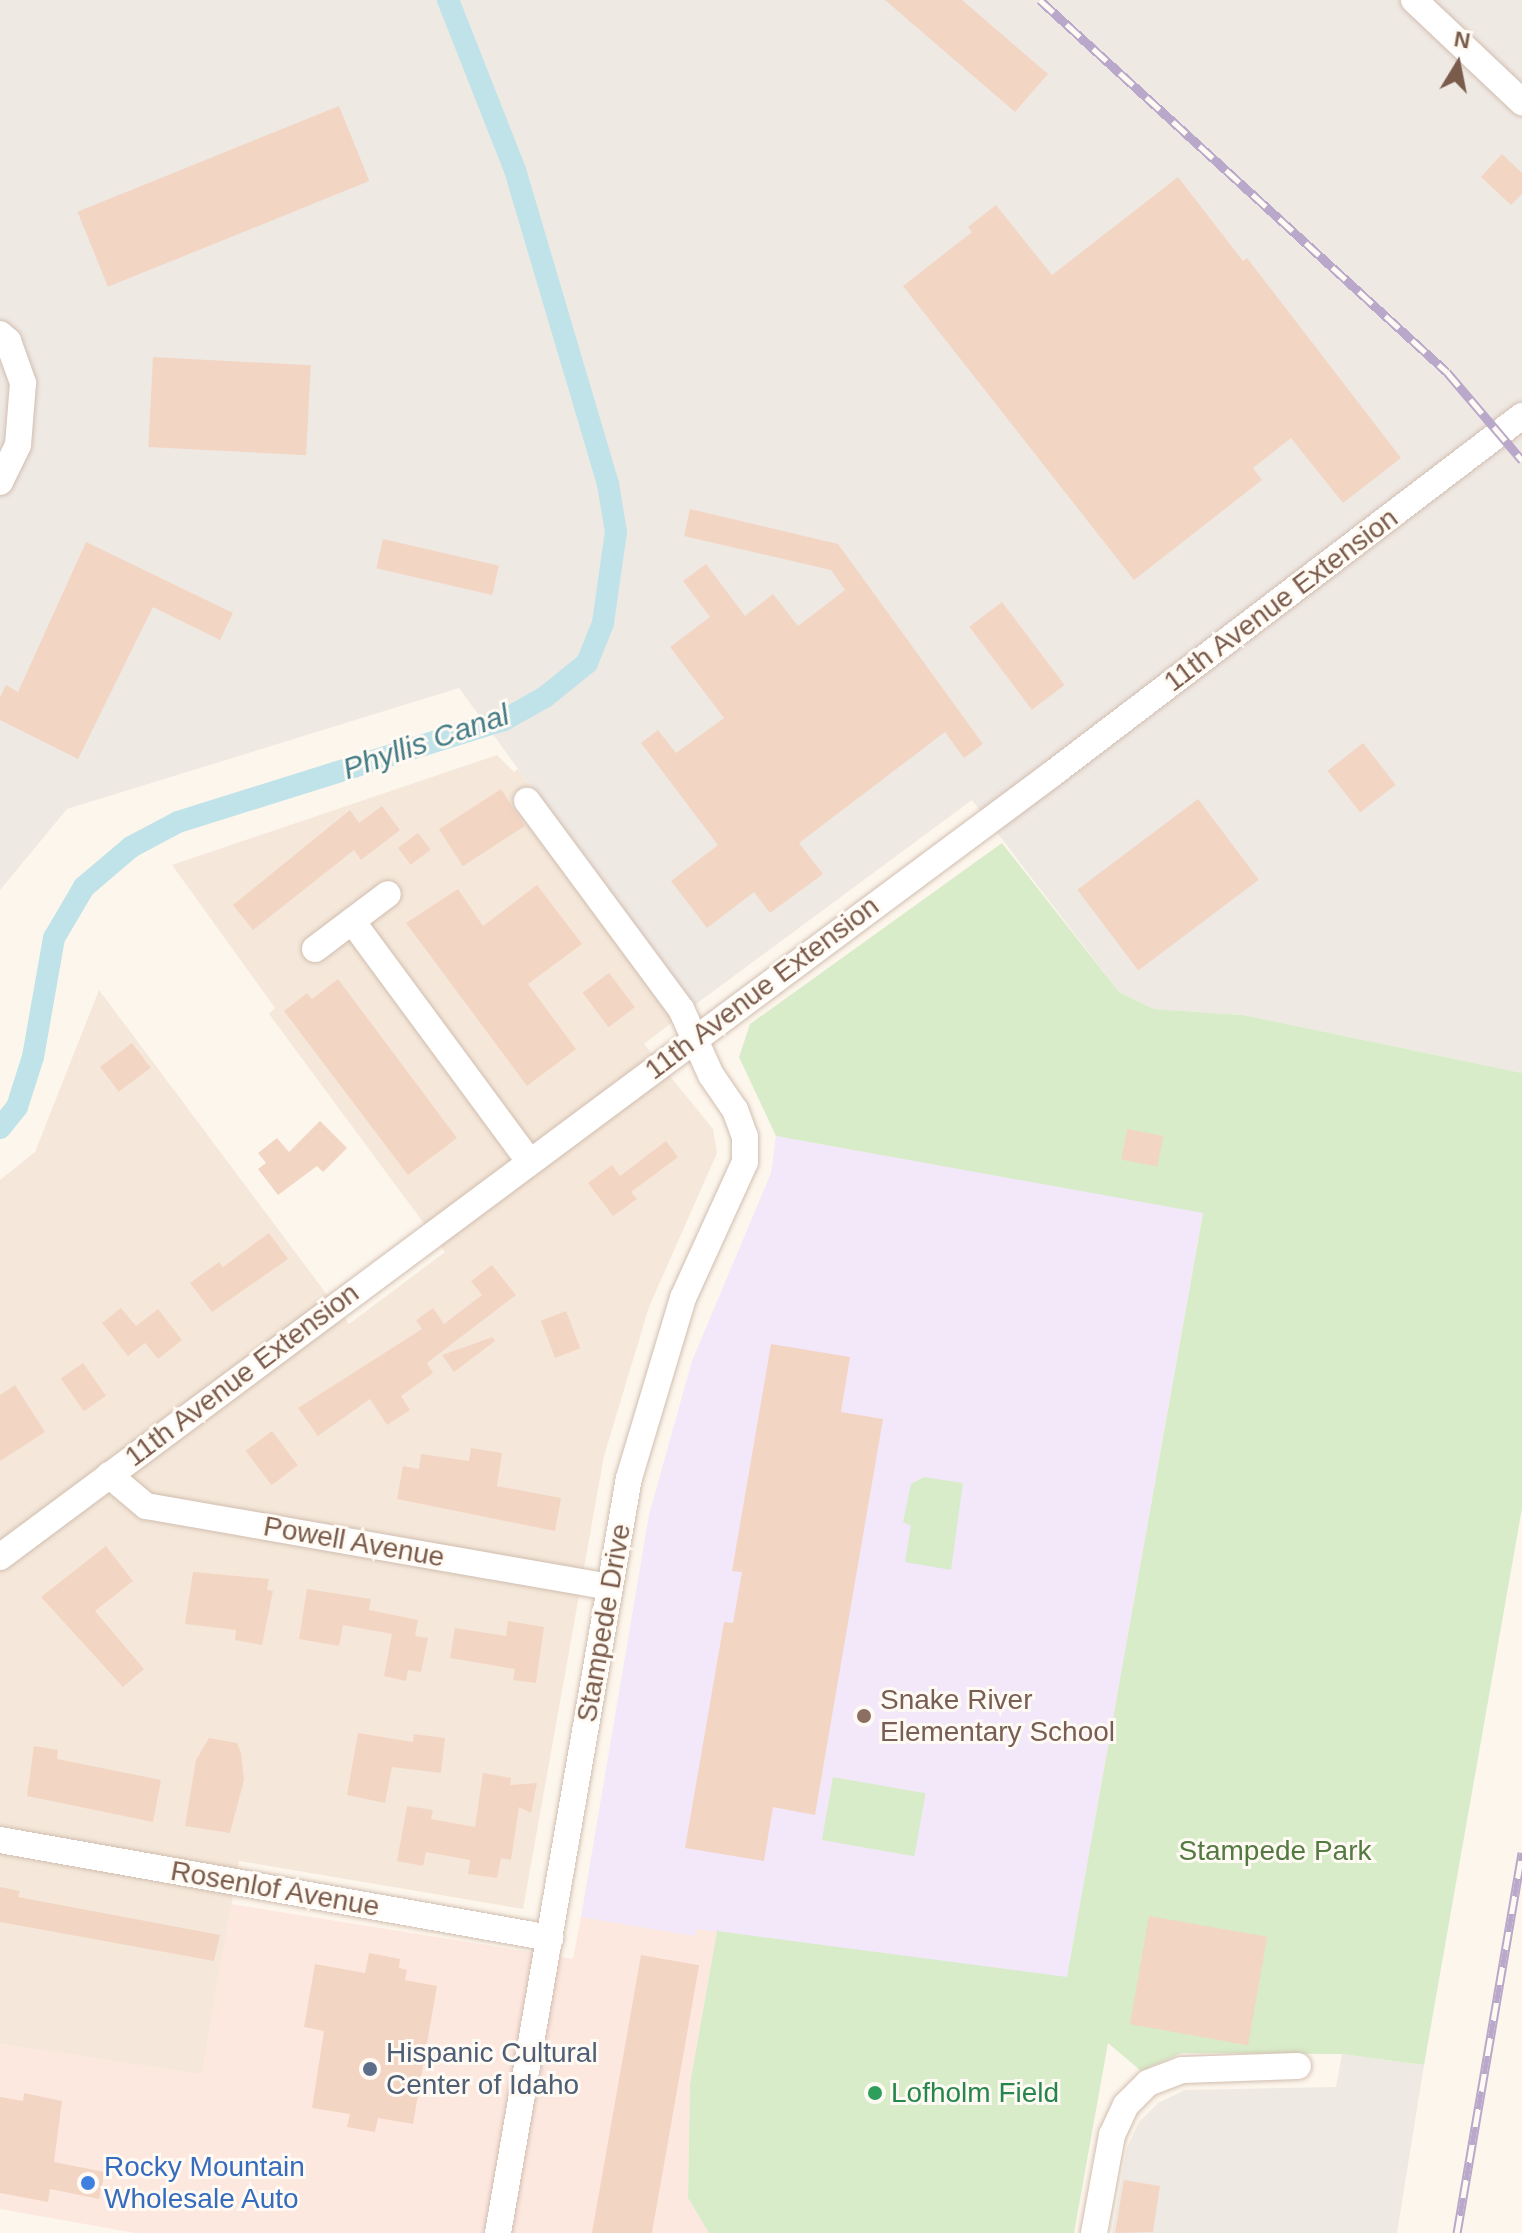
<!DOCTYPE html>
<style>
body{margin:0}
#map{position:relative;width:1522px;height:2233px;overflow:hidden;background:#fdf6ec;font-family:Helvetica,sans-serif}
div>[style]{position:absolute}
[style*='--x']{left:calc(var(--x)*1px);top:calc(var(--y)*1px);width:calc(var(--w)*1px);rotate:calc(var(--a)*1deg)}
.residential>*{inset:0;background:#f5e8da}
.commercial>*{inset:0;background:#fde8e0}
.industrial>*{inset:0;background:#efe9e4}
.education>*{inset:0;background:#f3e8fa}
.green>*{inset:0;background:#d8ecc9;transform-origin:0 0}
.canal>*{height:22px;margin:-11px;padding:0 11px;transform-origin:11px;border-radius:11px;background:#bfe3e8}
.building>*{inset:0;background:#f3d5c3;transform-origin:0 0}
.roads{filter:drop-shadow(0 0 2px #d1beb0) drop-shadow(0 0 2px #d1beb0)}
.minor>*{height:26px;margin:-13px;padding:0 13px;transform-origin:13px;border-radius:13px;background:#fff}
.rail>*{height:9px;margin-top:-4.5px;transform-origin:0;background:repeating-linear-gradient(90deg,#fffaf3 0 18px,#b9a8c9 0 36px);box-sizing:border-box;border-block:2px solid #b9a8c9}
.dots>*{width:22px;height:22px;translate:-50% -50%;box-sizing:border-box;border:4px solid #fffaf3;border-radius:50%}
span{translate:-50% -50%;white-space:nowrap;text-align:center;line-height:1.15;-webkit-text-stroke:6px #fffaf3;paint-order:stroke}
.street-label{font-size:28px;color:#7a5c4d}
.education-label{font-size:28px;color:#785e54}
.left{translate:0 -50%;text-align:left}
.park-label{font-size:28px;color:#537a41}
.service-label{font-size:28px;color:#4e5e75}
.leisure-label{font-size:28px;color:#27864d}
.shop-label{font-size:28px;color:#366cbe}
.water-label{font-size:30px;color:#437c86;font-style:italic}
.north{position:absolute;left:1418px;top:24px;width:80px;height:80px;-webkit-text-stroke:6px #fffaf3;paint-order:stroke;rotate:10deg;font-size:22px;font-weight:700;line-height:32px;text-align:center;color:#7a5c4d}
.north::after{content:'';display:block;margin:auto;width:28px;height:36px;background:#7a5c4d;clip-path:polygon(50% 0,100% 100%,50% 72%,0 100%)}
</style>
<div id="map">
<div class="residential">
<div style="clip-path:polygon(497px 755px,514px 772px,518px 769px,692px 1007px,644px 1044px,713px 1129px,717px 1153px,649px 1307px,604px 1456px,523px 1909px,239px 1861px,202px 2075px,0 2044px,0 1180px,35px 1152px,99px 990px,349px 1324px,445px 1252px,269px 1014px,275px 1008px,172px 865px)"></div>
</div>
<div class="commercial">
<div style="clip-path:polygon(231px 1904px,573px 1959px,581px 1917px,695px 1936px,696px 1929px,717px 1931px,690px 2084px,688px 2198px,709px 2233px,135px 2233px,0 2209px,0 2044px,202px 2074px)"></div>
</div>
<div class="industrial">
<div style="clip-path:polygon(0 0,1522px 0,1522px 1073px,1243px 1015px,1154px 1009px,1119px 992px,972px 800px,692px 1007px,459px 688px,67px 809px,0 890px)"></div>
<div style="clip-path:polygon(1342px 2054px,1424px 2065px,1397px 2233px,1112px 2233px,1127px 2148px,1139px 2122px,1158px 2103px,1185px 2090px,1336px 2087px)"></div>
</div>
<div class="education">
<div style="clip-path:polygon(776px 1136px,1203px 1212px,1067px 1978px,697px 1929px,695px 1936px,581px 1917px,649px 1515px,692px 1361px,771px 1173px)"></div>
</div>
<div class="green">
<div style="clip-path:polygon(1002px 843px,1119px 992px,1154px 1009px,1243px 1015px,1522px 1073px,1522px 1508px,1424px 2065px,1342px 2054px,1182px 2053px,1141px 2071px,1108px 2043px,1074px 2233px,709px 2233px,688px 2198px,690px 2084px,717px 1931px,1067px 1977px,1203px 1213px,776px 1136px,739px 1057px,750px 1024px)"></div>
<div style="clip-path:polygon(924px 1477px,963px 1483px,951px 1570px,905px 1562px,911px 1526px,903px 1522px,911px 1484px)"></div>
<div style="left:833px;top:1777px;width:94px;height:64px;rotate:10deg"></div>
</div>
<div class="canal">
<div style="--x:0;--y:1128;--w:27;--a:-51"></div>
<div style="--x:17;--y:1107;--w:52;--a:-72.3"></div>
<div style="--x:33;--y:1057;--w:121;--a:-80"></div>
<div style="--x:54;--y:938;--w:59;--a:-59.5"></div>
<div style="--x:84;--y:887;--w:62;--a:-40.4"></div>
<div style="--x:131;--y:847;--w:53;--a:-28"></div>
<div style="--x:178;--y:822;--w:342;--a:-17.4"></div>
<div style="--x:504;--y:720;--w:47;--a:-29.3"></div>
<div style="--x:545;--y:697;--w:54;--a:-39"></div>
<div style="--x:587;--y:663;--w:43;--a:-68.2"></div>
<div style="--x:603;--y:623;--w:92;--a:-81.9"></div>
<div style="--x:616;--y:532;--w:49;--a:-99.5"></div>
<div style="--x:608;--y:484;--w:327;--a:-106.5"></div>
<div style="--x:515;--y:170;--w:183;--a:-111.5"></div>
</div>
<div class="building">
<div style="clip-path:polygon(885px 0,962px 0,1048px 74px,1015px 112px)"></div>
<div style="left:339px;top:106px;width:81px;height:282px;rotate:68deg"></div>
<div style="clip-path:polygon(1502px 154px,1522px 173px,1522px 194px,1511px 205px,1481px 177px)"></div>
<div style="clip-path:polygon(1178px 177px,1243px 261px,1247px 258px,1401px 458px,1343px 503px,1291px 438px,1253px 468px,1262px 480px,1134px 580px,903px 286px,972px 232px,968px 227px,996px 205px,1052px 275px)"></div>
<div style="left:153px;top:357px;width:158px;height:90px;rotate:3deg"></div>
<div style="clip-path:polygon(690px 509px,838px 544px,983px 744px,964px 758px,945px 732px,799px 843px,823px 874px,770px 913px,754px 892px,707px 928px,671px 881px,718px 845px,641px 743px,658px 730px,676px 753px,724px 718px,670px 647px,710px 617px,683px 581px,706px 564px,745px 616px,773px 594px,798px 626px,845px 590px,831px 570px,684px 536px)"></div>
<div style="left:383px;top:539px;width:119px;height:30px;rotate:13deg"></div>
<div style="clip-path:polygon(86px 542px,233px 613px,220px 640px,153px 607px,78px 759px,0 720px,0 697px,6px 685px,18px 692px)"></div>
<div style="left:1002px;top:602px;width:104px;height:41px;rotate:53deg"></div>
<div style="left:1363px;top:743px;width:53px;height:45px;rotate:52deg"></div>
<div style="left:501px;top:789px;width:44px;height:74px;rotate:57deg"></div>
<div style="left:1198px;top:799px;width:101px;height:151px;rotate:53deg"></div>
<div style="clip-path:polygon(382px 806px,400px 830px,361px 860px,354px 850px,253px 930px,233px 905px,350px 810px,359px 823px)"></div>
<div style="left:418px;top:833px;width:21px;height:25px;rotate:53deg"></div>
<div style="clip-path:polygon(537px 885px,582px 944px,528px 984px,576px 1049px,527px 1086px,406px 923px,458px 889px,483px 926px)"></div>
<div style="left:609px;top:973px;width:43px;height:33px;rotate:53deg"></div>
<div style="clip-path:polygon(338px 979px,457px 1138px,408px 1175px,284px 1011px,307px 993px,312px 999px)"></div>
<div style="left:132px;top:1043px;width:31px;height:40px;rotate:53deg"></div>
<div style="clip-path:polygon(320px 1121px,347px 1148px,323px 1172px,317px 1166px,278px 1195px,258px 1169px,266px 1163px,258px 1153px,277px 1138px,289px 1152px)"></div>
<div style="left:1127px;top:1129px;width:37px;height:31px;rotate:11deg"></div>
<div style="clip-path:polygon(666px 1141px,678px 1157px,631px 1192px,637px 1199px,613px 1216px,588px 1183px,612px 1165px,620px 1176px)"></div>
<div style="clip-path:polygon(269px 1233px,288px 1259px,212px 1312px,190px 1283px,219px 1262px,223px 1267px)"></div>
<div style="clip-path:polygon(492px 1265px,516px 1295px,427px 1363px,433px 1373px,401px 1396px,410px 1410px,387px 1425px,370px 1399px,318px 1436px,298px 1408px,422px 1329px,416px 1320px,433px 1308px,444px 1324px,482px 1295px,471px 1281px)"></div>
<div style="clip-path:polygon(121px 1308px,136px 1326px,158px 1309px,182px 1340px,158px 1359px,145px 1343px,128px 1356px,102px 1323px)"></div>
<div style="left:566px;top:1311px;width:40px;height:27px;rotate:69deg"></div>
<div style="clip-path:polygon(493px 1337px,495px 1341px,454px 1372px,442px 1355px)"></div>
<div style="clip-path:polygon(771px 1344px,850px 1357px,841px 1412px,883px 1419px,815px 1815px,773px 1807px,764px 1861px,685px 1848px,724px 1622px,733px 1623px,742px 1572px,732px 1571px)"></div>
<div style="left:83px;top:1363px;width:40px;height:27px;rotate:55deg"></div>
<div style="clip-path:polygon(15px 1385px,45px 1432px,0 1461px,0 1395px)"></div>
<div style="left:272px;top:1431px;width:43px;height:33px;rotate:53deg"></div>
<div style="clip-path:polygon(471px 1448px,502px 1453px,497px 1486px,561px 1498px,555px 1531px,397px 1499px,403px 1466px,419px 1469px,421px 1454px,469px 1461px)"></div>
<div style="clip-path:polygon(106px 1546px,133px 1581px,95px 1611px,144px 1669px,123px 1687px,41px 1597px)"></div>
<div style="clip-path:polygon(193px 1572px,269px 1579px,267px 1590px,273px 1591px,262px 1645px,235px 1640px,236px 1630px,185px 1624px)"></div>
<div style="clip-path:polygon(307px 1589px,371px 1599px,369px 1610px,418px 1620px,415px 1636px,428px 1638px,421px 1672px,408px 1670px,406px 1681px,384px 1676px,392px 1634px,343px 1625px,339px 1646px,299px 1639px)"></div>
<div style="clip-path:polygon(508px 1621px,544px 1627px,536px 1683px,513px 1680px,515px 1669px,450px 1658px,455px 1628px,506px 1636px)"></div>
<div style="clip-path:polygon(358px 1733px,413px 1742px,414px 1734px,445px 1738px,441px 1773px,392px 1767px,385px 1803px,347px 1795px)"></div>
<div style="clip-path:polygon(209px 1738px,237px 1743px,241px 1753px,244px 1780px,230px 1833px,185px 1826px,196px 1760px)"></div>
<div style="clip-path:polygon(34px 1746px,58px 1750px,57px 1759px,161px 1780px,153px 1822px,27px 1796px)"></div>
<div style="clip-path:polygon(483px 1773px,511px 1778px,510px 1785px,537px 1783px,531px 1813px,519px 1807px,511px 1860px,501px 1858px,497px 1878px,468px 1874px,470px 1860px,426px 1852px,423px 1866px,397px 1861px,407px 1806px,433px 1810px,431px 1819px,475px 1827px)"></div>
<div style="clip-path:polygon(0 1887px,20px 1891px,18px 1897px,220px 1935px,214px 1961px,0 1922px)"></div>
<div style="left:1149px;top:1916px;width:120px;height:110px;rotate:10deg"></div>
<div style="clip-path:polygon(369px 1953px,400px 1959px,399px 1968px,407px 1970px,405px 1980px,437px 1986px,413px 2124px,378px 2118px,375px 2132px,347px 2127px,350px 2114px,312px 2108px,324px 2031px,304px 2027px,315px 1964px,365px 1973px)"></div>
<div style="left:641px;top:1955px;width:59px;height:282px;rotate:10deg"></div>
<div style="clip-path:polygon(24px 2093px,62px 2101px,54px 2162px,105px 2172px,99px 2199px,50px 2189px,48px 2202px,0 2193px,0 2097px,23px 2101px)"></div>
<div style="clip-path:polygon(1124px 2180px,1160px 2186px,1153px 2232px,1115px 2233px)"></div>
</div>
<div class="roads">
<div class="minor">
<div style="--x:1414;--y:0;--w:149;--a:43.4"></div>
<div style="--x:0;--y:334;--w:11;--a:41"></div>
<div style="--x:8;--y:341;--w:45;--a:70.3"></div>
<div style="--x:23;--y:383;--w:62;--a:94.6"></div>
<div style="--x:18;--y:445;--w:41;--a:115.9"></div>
<div style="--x:352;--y:921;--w:297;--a:53.6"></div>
<div style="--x:315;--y:949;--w:91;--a:-37"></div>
<div style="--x:109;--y:1475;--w:48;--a:40"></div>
<div style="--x:146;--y:1506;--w:471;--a:9.9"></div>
<div style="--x:0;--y:1557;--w:1311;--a:-36.66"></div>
<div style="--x:1052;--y:774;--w:591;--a:-37.3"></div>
<div style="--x:0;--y:1840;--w:559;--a:10.1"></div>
<div style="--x:498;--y:2233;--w:766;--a:-80.16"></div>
<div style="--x:629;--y:1478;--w:188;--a:-73.3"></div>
<div style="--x:683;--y:1298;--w:149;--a:-65.5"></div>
<div style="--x:745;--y:1162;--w:25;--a:-90"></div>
<div style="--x:745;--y:1137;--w:29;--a:-110"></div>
<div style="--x:735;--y:1110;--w:42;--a:-124.4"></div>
<div style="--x:711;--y:1075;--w:72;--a:-114.4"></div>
<div style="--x:681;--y:1009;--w:259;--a:-126.5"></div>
<div style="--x:1094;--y:2233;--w:100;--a:-79.6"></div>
<div style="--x:1112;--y:2135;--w:33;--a:-65"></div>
<div style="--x:1126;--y:2105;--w:31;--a:-45"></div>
<div style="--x:1148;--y:2083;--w:36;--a:-21"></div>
<div style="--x:1182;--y:2070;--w:116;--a:-2"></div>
</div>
</div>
<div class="rail">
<div style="--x:1040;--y:0;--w:551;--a:42.43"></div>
<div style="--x:1447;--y:372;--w:116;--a:49.6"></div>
<div style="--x:1457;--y:2233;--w:386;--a:-80.3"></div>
</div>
<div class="dots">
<div style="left:864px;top:1716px;background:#8d6e63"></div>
<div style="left:370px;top:2069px;background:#5c6f8a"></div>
<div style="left:875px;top:2093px;background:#2e9e5b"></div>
<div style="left:88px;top:2183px;background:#3f7fe0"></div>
</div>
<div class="street-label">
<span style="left:1281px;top:600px;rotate:-37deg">11th Avenue Extension</span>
<span style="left:762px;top:988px;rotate:-37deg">11th Avenue Extension</span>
<span style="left:242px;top:1375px;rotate:-37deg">11th Avenue Extension</span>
<span style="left:354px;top:1542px;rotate:10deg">Powell Avenue</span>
<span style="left:604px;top:1623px;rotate:-80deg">Stampede Drive</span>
<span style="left:275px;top:1889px;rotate:10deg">Rosenlof Avenue</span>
</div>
<div class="education-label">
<span class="left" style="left:880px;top:1716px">Snake River<br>Elementary School</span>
</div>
<div class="park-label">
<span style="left:1275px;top:1851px">Stampede Park</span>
</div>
<div class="service-label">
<span class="left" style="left:386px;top:2069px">Hispanic Cultural<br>Center of Idaho</span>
</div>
<div class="leisure-label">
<span class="left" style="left:891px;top:2093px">Lofholm Field</span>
</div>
<div class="shop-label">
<span class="left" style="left:104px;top:2183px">Rocky Mountain<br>Wholesale Auto</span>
</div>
<div class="water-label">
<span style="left:426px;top:742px;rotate:-19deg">Phyllis Canal</span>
</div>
<div class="north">N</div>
</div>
